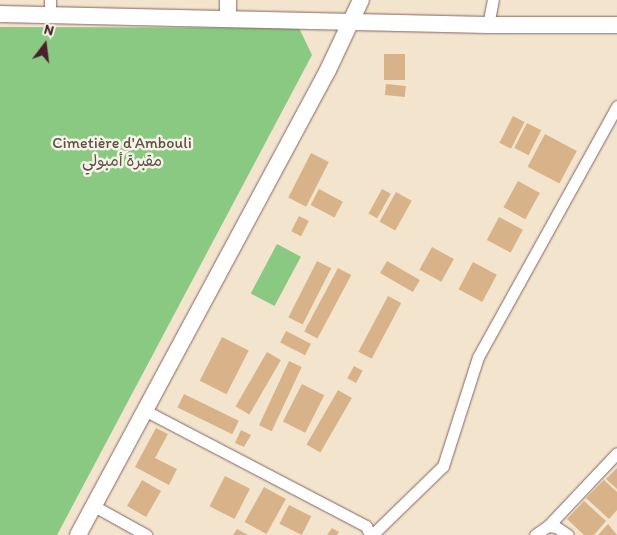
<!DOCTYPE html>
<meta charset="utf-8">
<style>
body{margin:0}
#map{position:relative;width:617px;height:535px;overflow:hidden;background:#f3e5cd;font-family:Itim,"Playpen Sans Arabic",sans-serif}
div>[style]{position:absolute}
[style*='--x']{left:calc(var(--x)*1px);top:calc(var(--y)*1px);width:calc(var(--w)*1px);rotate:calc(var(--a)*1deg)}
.green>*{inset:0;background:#89c981;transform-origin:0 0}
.building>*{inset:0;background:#d8b389;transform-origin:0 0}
.roads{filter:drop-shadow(0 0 1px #856464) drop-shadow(0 0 1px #856464)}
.street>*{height:11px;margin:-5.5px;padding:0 5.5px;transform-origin:5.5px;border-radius:5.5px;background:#fff}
.secondary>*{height:16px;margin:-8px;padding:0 8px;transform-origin:8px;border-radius:8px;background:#fff}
span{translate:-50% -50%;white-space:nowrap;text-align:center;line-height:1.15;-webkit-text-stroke:5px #f7f3e8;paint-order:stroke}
.park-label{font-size:16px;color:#5d5245}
.north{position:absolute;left:20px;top:20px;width:50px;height:50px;-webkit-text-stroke:4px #f7f3e8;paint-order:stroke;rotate:15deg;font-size:14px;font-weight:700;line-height:20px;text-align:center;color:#4a1f2b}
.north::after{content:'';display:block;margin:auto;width:18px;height:22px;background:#4a1f2b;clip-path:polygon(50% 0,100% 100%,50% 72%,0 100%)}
</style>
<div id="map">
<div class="green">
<div style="clip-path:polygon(0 27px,299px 28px,312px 55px,57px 535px,0 535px)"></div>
<div style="left:277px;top:244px;width:27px;height:56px;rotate:28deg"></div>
</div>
<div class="building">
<div style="left:384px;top:54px;width:21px;height:26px"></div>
<div style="left:386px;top:84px;width:20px;height:11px;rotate:6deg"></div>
<div style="left:513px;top:116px;width:13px;height:30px;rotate:27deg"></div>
<div style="left:527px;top:123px;width:16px;height:28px;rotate:27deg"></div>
<div style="left:545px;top:134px;width:36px;height:37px;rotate:28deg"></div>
<div style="left:311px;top:153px;width:20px;height:50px;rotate:27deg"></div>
<div style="left:518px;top:181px;width:25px;height:30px;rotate:29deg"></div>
<div style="left:319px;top:189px;width:27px;height:18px;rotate:28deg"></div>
<div style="left:382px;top:189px;width:10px;height:28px;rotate:29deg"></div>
<div style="left:396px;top:192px;width:18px;height:34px;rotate:29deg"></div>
<div style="left:299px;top:216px;width:11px;height:17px;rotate:27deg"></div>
<div style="left:499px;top:217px;width:27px;height:26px;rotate:28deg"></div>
<div style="left:432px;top:247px;width:25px;height:26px;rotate:29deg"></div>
<div style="left:317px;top:261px;width:16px;height:63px;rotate:27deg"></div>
<div style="left:387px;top:261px;width:38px;height:14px;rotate:30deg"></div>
<div style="left:473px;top:262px;width:27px;height:31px;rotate:28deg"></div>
<div style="left:338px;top:268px;width:15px;height:72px;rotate:28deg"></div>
<div style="left:388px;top:296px;width:15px;height:63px;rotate:28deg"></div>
<div style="left:286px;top:331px;width:28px;height:13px;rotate:27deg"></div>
<div style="left:222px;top:337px;width:30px;height:49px;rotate:27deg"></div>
<div style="left:267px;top:352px;width:16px;height:63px;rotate:30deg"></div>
<div style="left:289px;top:361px;width:14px;height:71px;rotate:25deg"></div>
<div style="left:354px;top:366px;width:10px;height:14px;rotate:29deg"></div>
<div style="left:302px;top:384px;width:25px;height:42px;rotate:27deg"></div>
<div style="left:338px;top:390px;width:16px;height:63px;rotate:30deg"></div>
<div style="left:184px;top:394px;width:61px;height:15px;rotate:26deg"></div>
<div style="clip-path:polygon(156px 428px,168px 434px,155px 458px,177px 469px,169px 485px,135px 467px)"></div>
<div style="clip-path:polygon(241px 430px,251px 435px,244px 447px,235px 443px)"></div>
<div style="clip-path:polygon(617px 468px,617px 489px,606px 479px)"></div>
<div style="left:225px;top:476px;width:28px;height:34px;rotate:27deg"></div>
<div style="left:142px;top:480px;width:22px;height:30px;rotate:30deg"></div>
<div style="clip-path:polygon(604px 480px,617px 492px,617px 510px,609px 519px,586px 498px)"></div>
<div style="left:264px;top:487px;width:25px;height:40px;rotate:29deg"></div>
<div style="clip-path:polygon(584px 501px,606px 521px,594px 535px,584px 535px,567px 519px)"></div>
<div style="left:289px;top:505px;width:25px;height:21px;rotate:27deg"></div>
<div style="clip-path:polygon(608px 524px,617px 535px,598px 535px)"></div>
<div style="clip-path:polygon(332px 528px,339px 532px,337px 535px,327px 535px)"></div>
<div style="clip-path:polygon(237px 529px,248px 535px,233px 535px)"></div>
</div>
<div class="roads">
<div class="street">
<div style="--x:50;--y:0;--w:15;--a:90"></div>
<div style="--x:488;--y:25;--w:25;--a:-79"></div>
<div style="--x:146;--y:411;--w:248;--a:27.6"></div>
<div style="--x:366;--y:526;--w:10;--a:66"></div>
<div style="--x:94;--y:506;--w:60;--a:29.1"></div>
<div style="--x:548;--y:526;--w:100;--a:-46.6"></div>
<div style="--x:372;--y:535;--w:99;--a:-44.2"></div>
<div style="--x:443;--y:466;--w:114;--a:-72.2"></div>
<div style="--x:478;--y:357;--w:287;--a:-61"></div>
<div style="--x:535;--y:535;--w:16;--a:-35"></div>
<div style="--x:548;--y:526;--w:8;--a:7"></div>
<div style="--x:556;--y:527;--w:14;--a:34"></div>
</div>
<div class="secondary">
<div style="--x:0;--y:14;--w:488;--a:1.3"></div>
<div style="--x:488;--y:25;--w:129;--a:0"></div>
<div style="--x:228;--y:18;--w:18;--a:-90"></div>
<div style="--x:78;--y:535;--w:528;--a:-61.74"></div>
<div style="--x:328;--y:70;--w:77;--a:-64.8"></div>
</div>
</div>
<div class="park-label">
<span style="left:122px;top:152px">Cimetière d'Ambouli<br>مقبرة أمبولي</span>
</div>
<div class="north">N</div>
</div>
